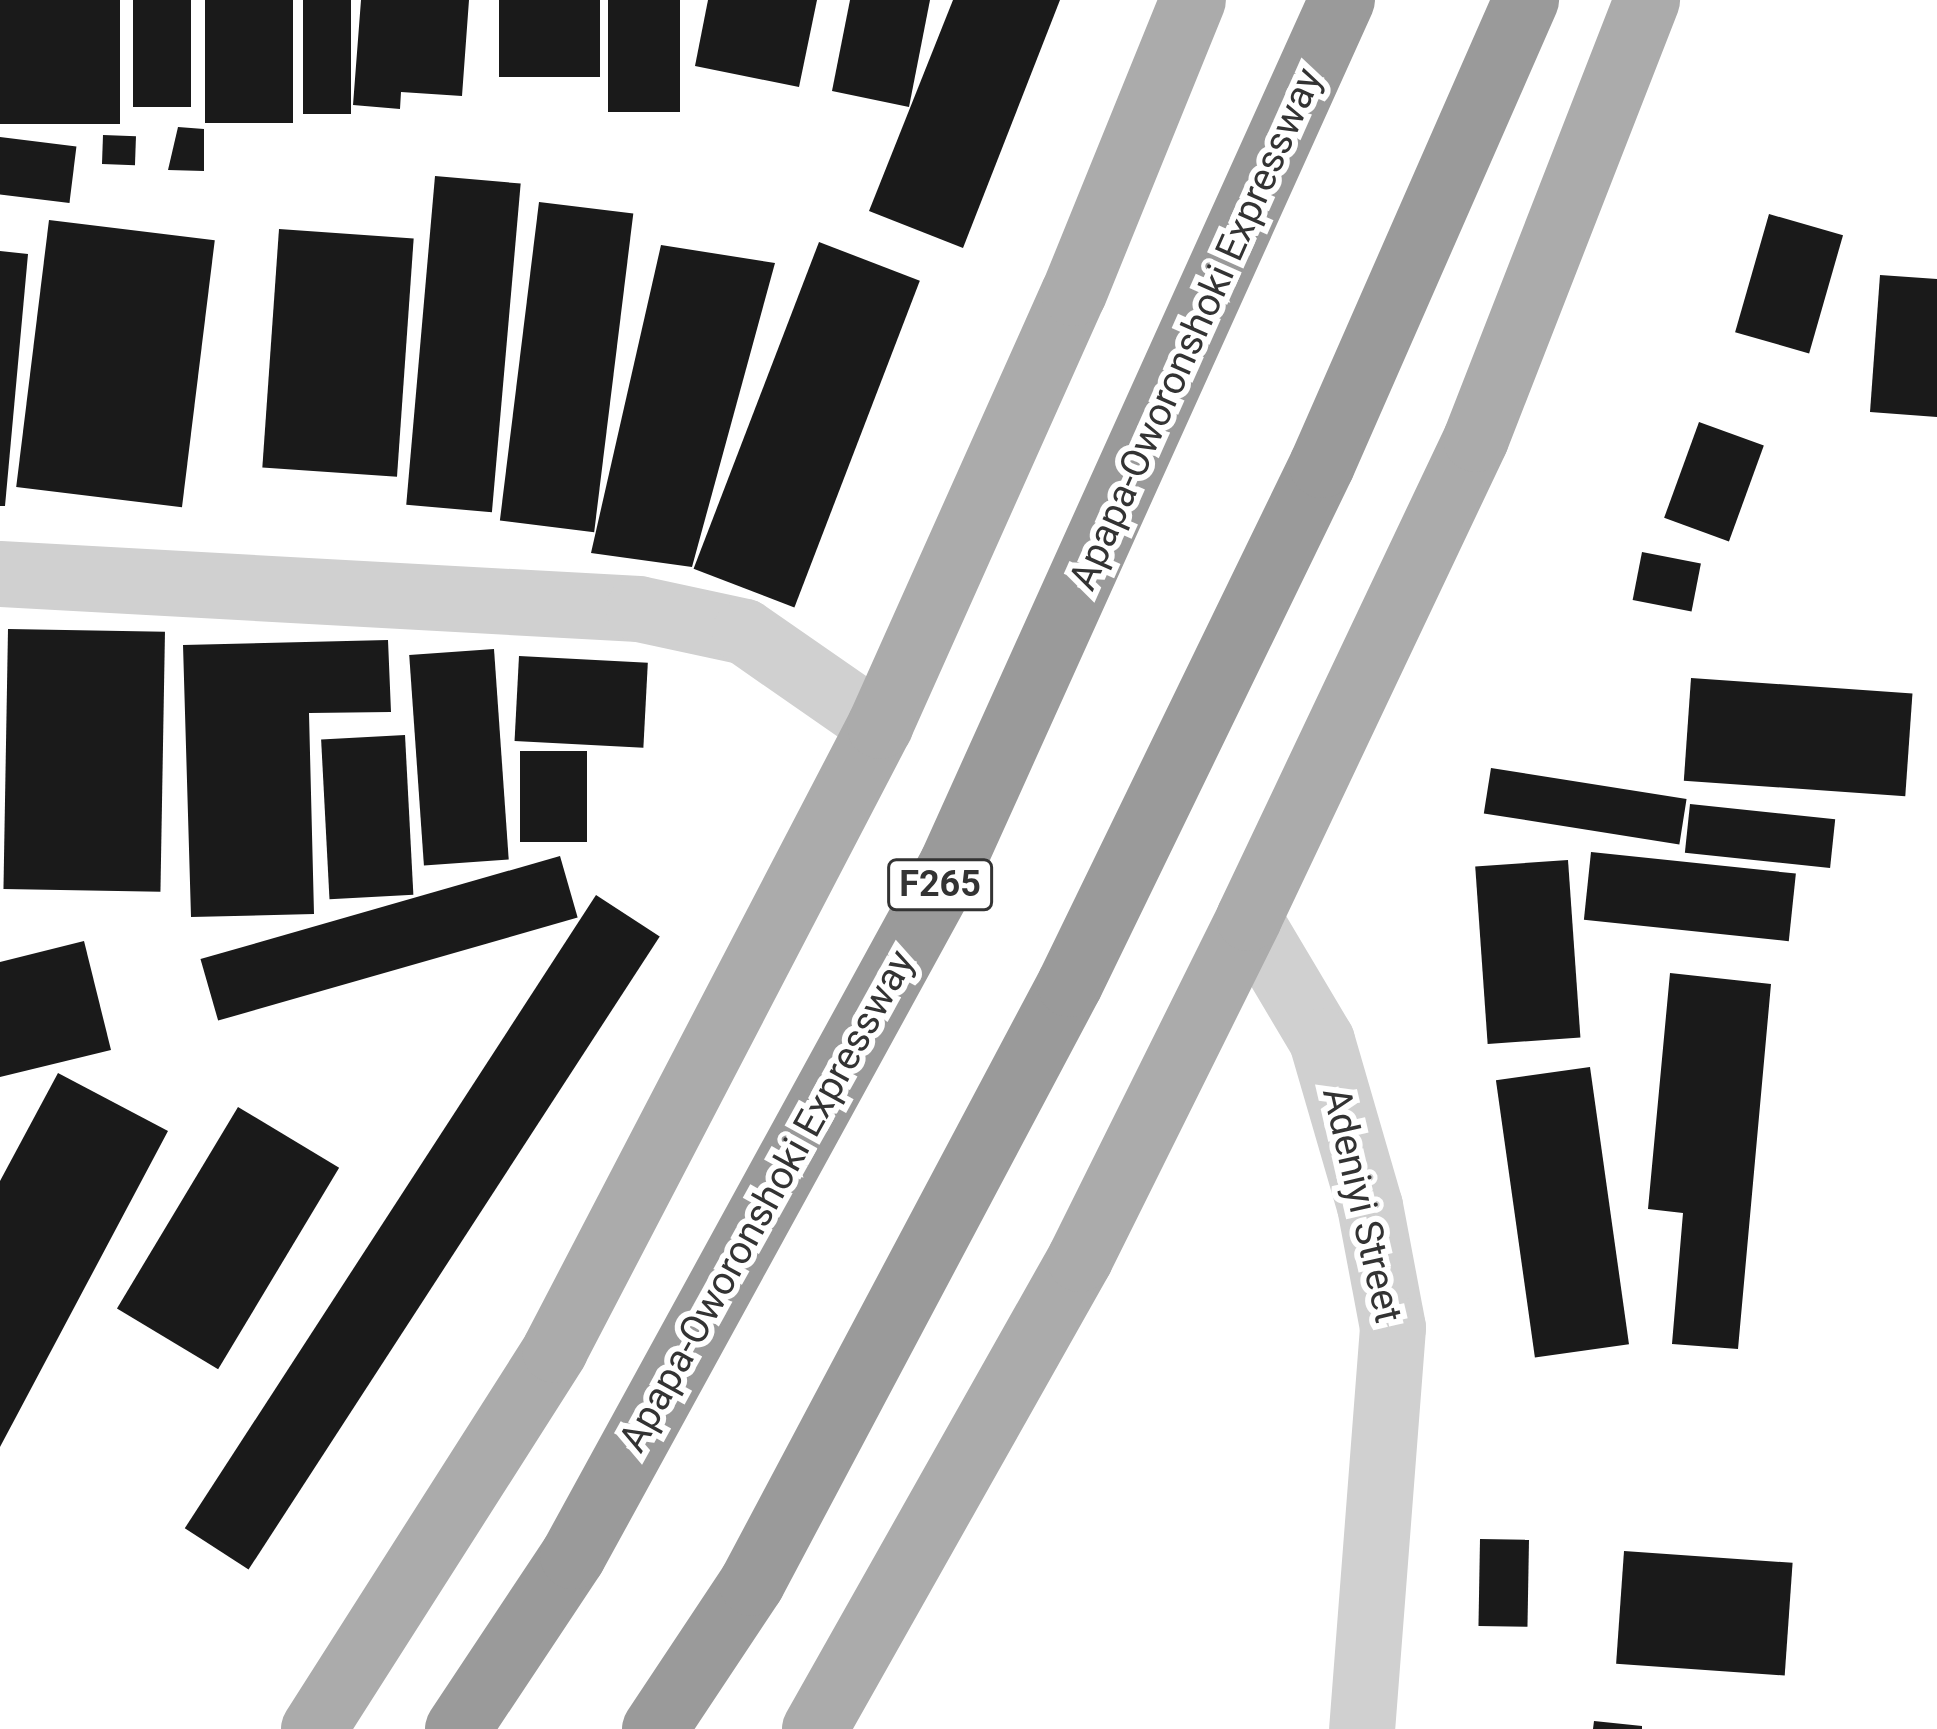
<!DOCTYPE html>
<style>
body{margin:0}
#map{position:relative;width:1937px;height:1729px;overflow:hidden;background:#fff;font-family:Roboto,sans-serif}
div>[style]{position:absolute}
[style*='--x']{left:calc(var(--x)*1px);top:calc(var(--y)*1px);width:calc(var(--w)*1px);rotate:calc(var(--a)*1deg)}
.building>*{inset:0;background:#1a1a1a;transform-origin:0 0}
.minor>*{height:66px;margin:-33px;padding:0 33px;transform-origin:33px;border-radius:33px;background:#d0d0d0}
.tertiary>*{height:66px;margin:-33px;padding:0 33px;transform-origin:33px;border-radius:33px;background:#d0d0d0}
.primary>*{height:66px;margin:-33px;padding:0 33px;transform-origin:33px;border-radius:33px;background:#ababab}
.motorway>*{height:66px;margin:-33px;padding:0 33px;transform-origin:33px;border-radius:33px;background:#9a9a9a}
span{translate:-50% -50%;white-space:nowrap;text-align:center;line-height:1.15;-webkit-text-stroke:12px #fff;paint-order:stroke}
.shield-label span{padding:3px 9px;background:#fff;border:3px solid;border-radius:9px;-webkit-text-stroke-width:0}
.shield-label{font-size:36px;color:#333;font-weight:700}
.street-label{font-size:39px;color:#333}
</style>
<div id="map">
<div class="building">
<div style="left:0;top:0;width:120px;height:124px"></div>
<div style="left:133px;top:0;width:58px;height:107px"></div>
<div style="left:205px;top:0;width:88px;height:123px"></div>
<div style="left:303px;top:0;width:48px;height:114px"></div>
<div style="clip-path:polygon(361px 0,469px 0,462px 96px,401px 92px,400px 109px,353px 105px)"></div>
<div style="left:499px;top:0;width:101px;height:77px"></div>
<div style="left:608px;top:0;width:72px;height:112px"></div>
<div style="clip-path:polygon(708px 0,817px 0,799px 87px,695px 66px)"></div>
<div style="clip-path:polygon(850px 0,930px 0,909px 107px,832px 91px)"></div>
<div style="clip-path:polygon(953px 0,1060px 0,963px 248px,869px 211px)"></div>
<div style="clip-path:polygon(178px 127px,204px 129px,204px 171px,168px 170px)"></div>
<div style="left:103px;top:135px;width:33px;height:29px;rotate:2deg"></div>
<div style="left:0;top:137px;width:77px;height:57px;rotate:7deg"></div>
<div style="left:435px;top:176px;width:86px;height:330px;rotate:5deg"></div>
<div style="left:539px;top:202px;width:95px;height:321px;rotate:7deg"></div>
<div style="left:1769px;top:214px;width:77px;height:123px;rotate:16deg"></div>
<div style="left:49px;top:220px;width:167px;height:269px;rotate:7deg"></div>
<div style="left:279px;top:229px;width:135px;height:239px;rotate:4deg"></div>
<div style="left:819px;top:242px;width:108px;height:350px;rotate:21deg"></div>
<div style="clip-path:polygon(661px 245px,775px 263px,692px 567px,591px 553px)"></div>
<div style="clip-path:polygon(0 251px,28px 254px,5px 506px,0 506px)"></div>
<div style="clip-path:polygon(1880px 275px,1937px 279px,1937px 417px,1870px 412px)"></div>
<div style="left:1699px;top:422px;width:69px;height:102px;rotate:20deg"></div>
<div style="left:1642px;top:552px;width:60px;height:49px;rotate:11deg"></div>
<div style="left:8px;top:629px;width:157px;height:260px;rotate:1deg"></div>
<div style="clip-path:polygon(388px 640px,391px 712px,309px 713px,314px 914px,191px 917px,183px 645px)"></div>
<div style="left:494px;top:649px;width:211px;height:85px;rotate:86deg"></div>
<div style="left:519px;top:656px;width:129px;height:85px;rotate:3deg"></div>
<div style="left:1691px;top:678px;width:222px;height:103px;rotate:4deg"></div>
<div style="left:405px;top:735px;width:160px;height:84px;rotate:87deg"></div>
<div style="left:520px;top:751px;width:67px;height:91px"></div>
<div style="left:1491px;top:768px;width:198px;height:46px;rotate:9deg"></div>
<div style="left:1690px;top:804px;width:146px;height:49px;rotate:6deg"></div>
<div style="left:1591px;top:852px;width:206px;height:68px;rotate:6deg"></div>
<div style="left:560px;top:856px;width:64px;height:374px;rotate:74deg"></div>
<div style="left:1568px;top:860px;width:178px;height:93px;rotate:86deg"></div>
<div style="left:596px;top:895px;width:76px;height:755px;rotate:33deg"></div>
<div style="clip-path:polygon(84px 941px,111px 1050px,0 1077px,0 962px)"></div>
<div style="clip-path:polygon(1670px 973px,1771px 984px,1738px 1349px,1672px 1344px,1683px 1213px,1648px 1209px)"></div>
<div style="left:1590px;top:1067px;width:280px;height:95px;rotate:82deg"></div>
<div style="clip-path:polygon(58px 1073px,168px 1131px,0 1447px,0 1181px)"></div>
<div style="left:238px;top:1107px;width:118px;height:235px;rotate:31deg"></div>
<div style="left:1480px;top:1539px;width:49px;height:87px;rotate:1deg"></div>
<div style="left:1624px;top:1551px;width:169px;height:113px;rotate:4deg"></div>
<div style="clip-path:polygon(1594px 1721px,1642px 1726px,1642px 1729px,1593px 1729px)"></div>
</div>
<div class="minor">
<div style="--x:0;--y:574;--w:640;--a:3.14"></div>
<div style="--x:639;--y:609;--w:108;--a:12.2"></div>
<div style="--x:745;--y:632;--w:165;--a:34.8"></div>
</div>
<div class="tertiary">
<div style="--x:1249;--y:918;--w:143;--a:59.3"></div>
<div style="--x:1322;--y:1041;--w:172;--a:73.8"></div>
<div style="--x:1370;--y:1206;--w:124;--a:79.3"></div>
<div style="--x:1393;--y:1328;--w:402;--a:94.4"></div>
</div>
<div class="primary">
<div style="--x:314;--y:1729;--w:449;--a:-57.5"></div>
<div style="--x:555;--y:1350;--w:704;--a:-62.49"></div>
<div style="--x:880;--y:726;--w:474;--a:-65.9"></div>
<div style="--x:1074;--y:293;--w:316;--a:-67.9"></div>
<div style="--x:815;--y:1729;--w:540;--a:-60.58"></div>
<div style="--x:1080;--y:1259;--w:381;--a:-63.6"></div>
<div style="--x:1249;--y:918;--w:530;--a:-64.64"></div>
<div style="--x:1476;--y:439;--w:471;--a:-68.7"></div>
</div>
<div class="motorway">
<div style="--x:458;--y:1729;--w:208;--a:-56.4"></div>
<div style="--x:573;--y:1556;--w:789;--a:-61.29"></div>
<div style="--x:952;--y:864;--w:948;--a:-65.71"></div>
<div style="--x:655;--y:1729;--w:175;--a:-56.4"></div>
<div style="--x:752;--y:1583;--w:678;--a:-62.04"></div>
<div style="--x:1070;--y:984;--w:577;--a:-64.1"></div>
<div style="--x:1322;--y:465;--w:508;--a:-66.31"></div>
</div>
<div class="shield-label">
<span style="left:940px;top:885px">F265</span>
</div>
<div class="street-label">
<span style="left:1196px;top:329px;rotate:-66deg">Apapa-Oworonshoki Expressway</span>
<span style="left:767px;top:1201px;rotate:-61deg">Apapa-Oworonshoki Expressway</span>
<span style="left:1362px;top:1205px;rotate:77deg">Adeniyi Street</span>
</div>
</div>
